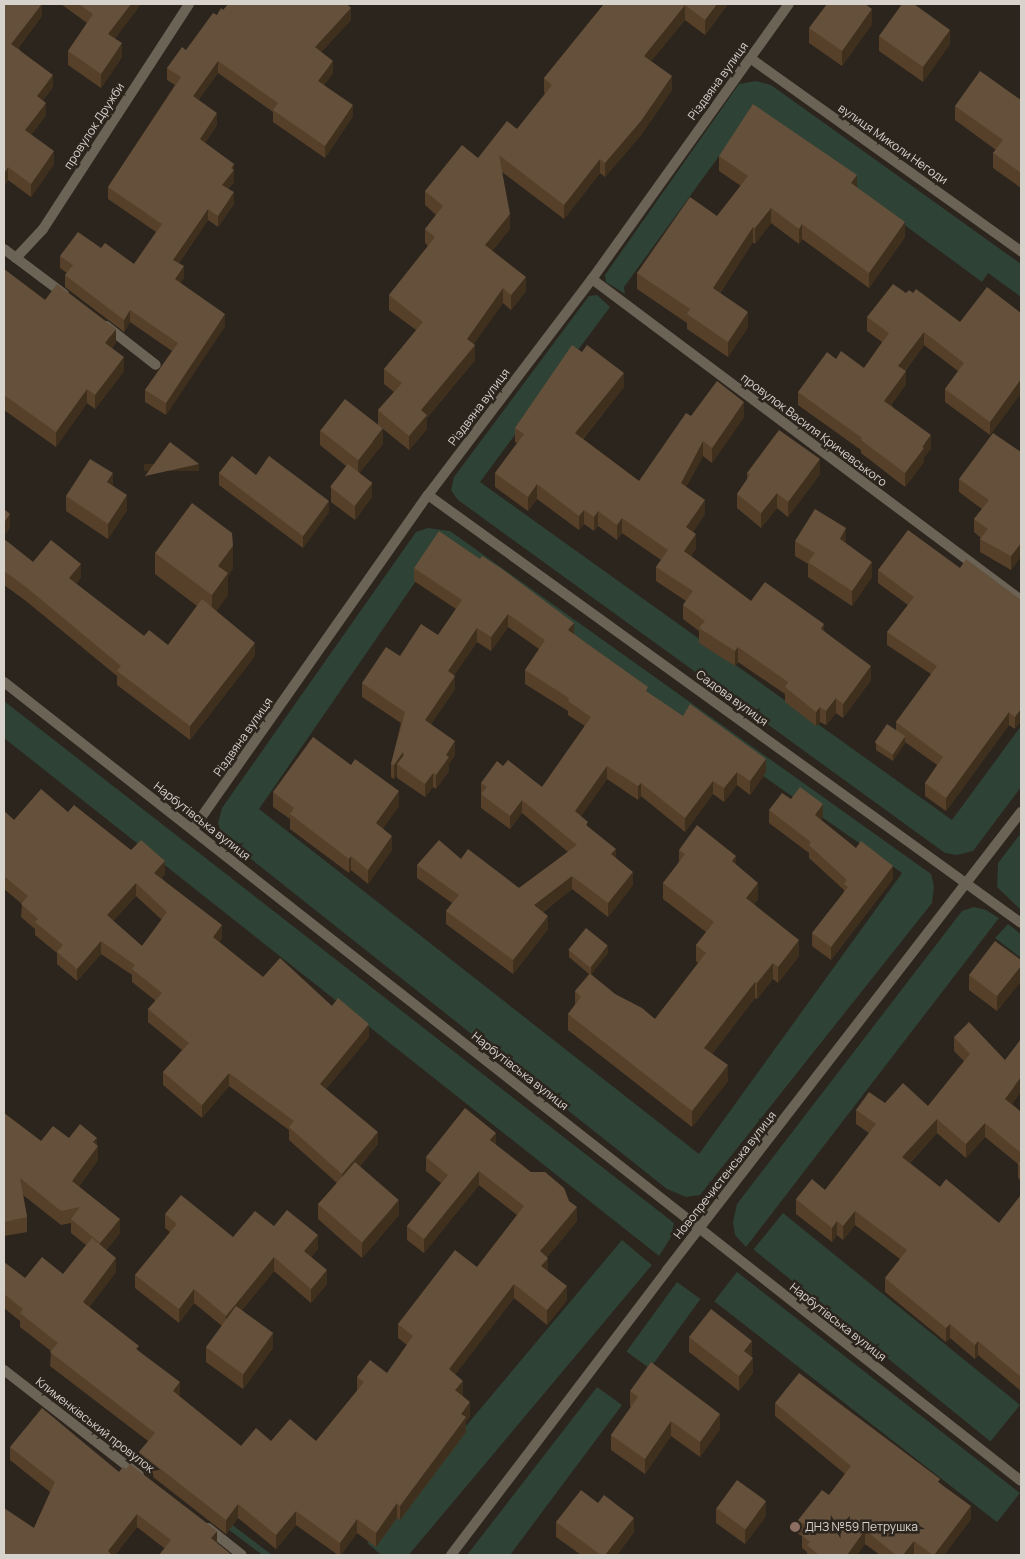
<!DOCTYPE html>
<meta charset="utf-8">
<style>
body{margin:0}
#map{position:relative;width:1025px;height:1559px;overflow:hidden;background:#2c251d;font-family:Manrope,sans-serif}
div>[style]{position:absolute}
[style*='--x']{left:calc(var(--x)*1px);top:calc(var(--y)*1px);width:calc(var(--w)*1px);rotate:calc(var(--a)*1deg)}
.green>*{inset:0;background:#2e4235;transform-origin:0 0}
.minor>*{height:10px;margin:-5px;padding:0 5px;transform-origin:5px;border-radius:5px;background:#6b6356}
.wall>*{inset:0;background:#564029}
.shaded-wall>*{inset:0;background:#3f2f1d;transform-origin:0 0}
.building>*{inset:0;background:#64503b;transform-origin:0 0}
.dots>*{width:14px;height:14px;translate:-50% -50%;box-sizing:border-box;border:2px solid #2c251d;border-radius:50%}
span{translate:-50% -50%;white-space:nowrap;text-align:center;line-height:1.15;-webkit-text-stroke:5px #2c251d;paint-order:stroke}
.street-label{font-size:12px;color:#d8d2cd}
.poi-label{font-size:12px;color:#d8d2cd}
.left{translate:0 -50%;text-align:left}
.frame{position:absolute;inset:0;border:5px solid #d8d2cd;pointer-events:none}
</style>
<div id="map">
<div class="green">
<div style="clip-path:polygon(756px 81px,771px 85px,1021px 264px,1021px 297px,988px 273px,982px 282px,751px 112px,624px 287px,625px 294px,606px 282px,605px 275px,739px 84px)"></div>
<div style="clip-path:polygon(597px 295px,610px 307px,480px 482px,952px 820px,1021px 726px,1021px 787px,973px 851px,957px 855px,945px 853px,458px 500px,451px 490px,454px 477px,589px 296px)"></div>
<div style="clip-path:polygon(evenodd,428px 528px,450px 531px,931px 874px,934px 886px,932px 903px,700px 1195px,686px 1197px,667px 1189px,222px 836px,218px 823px,222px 808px,416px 532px,428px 528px,438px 549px,902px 873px,699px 1154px,259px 809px,438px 549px)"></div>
<div style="clip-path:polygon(4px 701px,674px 1223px,671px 1237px,659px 1256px,4px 738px)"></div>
<div style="clip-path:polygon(1021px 833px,1021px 910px,997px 887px,998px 863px)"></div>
<div style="clip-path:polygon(974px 907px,986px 910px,999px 918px,746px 1247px,735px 1235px,733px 1222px,737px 1204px,962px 911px)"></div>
<div style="clip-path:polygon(1008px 924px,1021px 934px,1021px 958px,995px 938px)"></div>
<div style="left:783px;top:1213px;width:305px;height:47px;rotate:39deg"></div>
<div style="left:622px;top:1240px;width:39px;height:396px;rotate:40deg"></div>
<div style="left:737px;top:1272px;width:359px;height:37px;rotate:38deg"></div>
<div style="left:677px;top:1282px;width:29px;height:86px;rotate:36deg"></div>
<div style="clip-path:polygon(597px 1387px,622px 1405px,510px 1555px,467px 1555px)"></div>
<div style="left:194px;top:1496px;width:97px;height:6px;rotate:37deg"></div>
</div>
<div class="minor">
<div style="--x:750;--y:58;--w:333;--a:35.5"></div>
<div style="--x:4;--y:249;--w:75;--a:36.9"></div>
<div style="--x:16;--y:258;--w:40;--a:-47"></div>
<div style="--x:43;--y:229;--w:268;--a:-57"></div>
<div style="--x:592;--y:279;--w:536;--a:36.81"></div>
<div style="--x:106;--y:326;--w:63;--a:38"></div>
<div style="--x:428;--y:495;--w:731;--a:35.82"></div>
<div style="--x:4;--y:682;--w:1293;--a:38.15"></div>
<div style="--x:193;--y:829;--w:408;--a:-54.9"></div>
<div style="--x:428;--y:495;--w:271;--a:-52.8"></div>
<div style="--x:592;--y:279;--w:338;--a:-54.4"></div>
<div style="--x:4;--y:1370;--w:171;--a:37.9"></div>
<div style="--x:208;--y:1528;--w:43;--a:38.5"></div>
<div style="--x:451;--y:1555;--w:358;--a:-52.8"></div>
<div style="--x:667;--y:1270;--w:579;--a:-52.3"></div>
</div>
<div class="wall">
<div style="clip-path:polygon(4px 4px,42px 16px,18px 48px,53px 87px,43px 100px,46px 115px,31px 135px,54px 164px,31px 197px,8px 180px,5px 185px,4px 184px)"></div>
<div style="clip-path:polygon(61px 4px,141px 4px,115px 38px,122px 57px,101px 88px,68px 65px,68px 51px,87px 23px)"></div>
<div style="clip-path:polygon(604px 4px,728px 4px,705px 35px,685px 20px,651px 61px,672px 90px,641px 135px,605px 177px,600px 173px,564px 219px,502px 172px,510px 229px,492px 251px,526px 291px,511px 310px,503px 303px,473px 344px,475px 360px,427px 418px,427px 429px,409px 450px,378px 425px,378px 410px,394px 392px,384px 384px,384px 369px,416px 330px,389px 310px,389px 295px,428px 246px,425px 243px,425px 229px,436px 215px,425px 205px,425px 191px,478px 158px,517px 129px,545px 94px,544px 92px,544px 78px)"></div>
<div style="clip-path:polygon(223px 10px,351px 20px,321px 52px,333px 73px,324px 85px,353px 116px,325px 158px,273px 122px,273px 112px,218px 73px,198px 100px,217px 125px,205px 143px,234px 164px,234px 182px,228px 189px,234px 204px,218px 227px,208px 220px,179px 263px,184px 278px,180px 283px,225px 326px,166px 415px,145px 402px,145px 390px,172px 351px,130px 322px,124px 332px,65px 287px,65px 275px,67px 273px,60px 268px,60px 256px,101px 248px,134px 264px,156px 232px,108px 199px,108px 187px,175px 85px,167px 80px,167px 68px,186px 50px,217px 15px)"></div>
<div style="clip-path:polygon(872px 24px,842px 66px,809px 43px,809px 28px)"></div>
<div style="clip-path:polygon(879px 36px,950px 44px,923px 82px,879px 51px)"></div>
<div style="clip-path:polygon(1021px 100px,1021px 188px,993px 168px,993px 153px,996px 150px,955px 120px,955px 106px)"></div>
<div style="clip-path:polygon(719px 156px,857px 188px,905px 237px,869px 288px,802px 239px,799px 244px,771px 223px,755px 244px,753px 242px,720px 293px,748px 327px,728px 357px,687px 329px,687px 323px,637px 289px,637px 273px,717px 216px,741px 186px,719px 171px)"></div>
<div style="clip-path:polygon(4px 269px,45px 300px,116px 343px,112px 348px,124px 371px,95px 409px,87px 403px,56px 447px,4px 410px)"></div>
<div style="clip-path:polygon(906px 293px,960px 322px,1021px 313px,1021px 393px,990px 435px,945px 402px,945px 389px,958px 371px,924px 345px,905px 371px,906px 384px,891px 405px,931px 449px,924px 457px,924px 462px,905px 487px,861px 453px,861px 450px,798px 405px,798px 392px,836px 359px,864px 368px,882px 342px,867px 331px,867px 317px)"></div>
<div style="clip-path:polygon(582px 352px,624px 387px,583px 439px,639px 481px,691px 416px,744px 417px,712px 463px,703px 456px,686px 487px,705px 514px,693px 532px,696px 548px,691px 556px,751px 601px,824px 631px,871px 680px,843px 718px,836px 713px,826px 725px,820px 722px,816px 726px,785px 702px,785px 694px,738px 662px,735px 666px,699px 643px,699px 631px,683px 619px,683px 605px,686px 601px,656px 581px,656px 567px,661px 560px,622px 533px,617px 540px,598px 526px,594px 531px,584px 524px,579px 530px,537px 499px,528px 511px,495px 487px,495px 473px,517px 443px,515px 442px,515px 428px)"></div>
<div style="clip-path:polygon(320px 430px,383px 444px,359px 473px,372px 497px,355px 520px,331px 502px,331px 487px,346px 466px,320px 445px)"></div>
<div style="clip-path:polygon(1021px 452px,1021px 556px,1011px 570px,980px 552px,980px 539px,981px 538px,974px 532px,974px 519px,982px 509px,959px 492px,959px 479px)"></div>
<div style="clip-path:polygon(219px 473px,256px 475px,329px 512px,303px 548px,219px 485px)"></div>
<div style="clip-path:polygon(747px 473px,820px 474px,788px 517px,777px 508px,761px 528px,737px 508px,737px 494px,747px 479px)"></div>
<div style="clip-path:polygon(113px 486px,127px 510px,108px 539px,66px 511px,66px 496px)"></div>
<div style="clip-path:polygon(4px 539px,33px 562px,81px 577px,76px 584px,144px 636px,168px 645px,197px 606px,155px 574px,155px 553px,233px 568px,228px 576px,228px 595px,216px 611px,255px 656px,190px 740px,117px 685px,117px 676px,26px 601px,4px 585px)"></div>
<div style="clip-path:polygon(795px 541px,846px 543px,872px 577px,852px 606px,808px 577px,808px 564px,795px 556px)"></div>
<div style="clip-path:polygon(414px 568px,574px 634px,648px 693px,766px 772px,750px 795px,737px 785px,724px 802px,713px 794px,685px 832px,641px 796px,638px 800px,607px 779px,581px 816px,588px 827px,616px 858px,633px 885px,608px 917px,572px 889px,543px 912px,548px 929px,513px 974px,446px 924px,446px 911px,452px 903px,417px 878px,417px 865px,461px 859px,519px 888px,568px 852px,522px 813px,510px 829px,481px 808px,481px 783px,503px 766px,542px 787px,585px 726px,568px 715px,568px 711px,525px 684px,525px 670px,539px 649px,508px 627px,491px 651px,477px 642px,454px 675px,455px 689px,431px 724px,455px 755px,449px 764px,449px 771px,436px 789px,433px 787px,425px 797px,397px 778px,397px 774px,394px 779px,391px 777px,391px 764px,401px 723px,362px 697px,362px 683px,400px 656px,438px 635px,456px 609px,414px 581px)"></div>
<div style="clip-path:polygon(960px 568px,1021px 600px,1015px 729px,1009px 725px,946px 811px,925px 796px,925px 783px,937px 765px,905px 742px,905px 743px,893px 761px,876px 750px,876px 743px,896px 730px,896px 722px,931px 674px,887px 645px,887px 632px,908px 605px,878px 583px,878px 570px)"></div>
<div style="clip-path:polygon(273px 792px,399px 806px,383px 828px,392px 850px,368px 884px,351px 870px,349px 873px,290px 829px,290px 819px,273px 807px)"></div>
<div style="clip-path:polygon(791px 799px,823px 817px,821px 820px,893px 879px,831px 960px,812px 946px,812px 933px,844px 892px,844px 890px,809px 858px,809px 853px,769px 823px,769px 810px)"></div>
<div style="clip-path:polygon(evenodd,4px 811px,14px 820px,68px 812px,131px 850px,165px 874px,161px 878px,222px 938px,219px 942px,263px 977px,332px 1006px,369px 1037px,326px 1089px,378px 1144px,360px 1166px,399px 1215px,362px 1258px,318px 1219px,318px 1204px,337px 1183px,289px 1140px,289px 1130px,229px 1086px,202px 1118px,163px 1085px,163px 1072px,182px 1050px,148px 1022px,148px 1009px,156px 1001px,132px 982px,132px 975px,101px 954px,77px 981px,57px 964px,57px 953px,35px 935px,35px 929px,21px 917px,22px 904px,4px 889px,4px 811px,136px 896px,162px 920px,142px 946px,113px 921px,136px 896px)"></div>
<div style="clip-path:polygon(679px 850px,736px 865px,758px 899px,754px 904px,799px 956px,778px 983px,773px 979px,757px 999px,755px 998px,712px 1054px,728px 1081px,692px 1127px,568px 1030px,568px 1014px,575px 1005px,575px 991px,589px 974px,569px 957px,569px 950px,608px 953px,591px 974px,615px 994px,655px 1019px,698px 963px,696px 961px,696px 945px,706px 932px,663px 899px,663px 883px,679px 863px)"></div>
<div style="clip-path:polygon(1021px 960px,1021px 981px,997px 1011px,969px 990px,969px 975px)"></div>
<div style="clip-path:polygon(954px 1037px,1021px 1091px,1012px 1104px,1021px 1112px,1021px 1181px,1018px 1178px,1018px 1164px,985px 1137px,966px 1158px,937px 1133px,910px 1163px,940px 1187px,999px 1223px,1021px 1195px,1021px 1391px,978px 1355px,975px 1359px,950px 1338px,946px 1342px,885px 1292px,885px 1278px,900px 1259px,855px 1225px,843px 1240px,837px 1235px,832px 1242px,796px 1214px,796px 1199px,825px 1190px,869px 1133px,856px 1124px,856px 1110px,885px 1103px,928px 1106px,964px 1061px,954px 1051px)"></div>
<div style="clip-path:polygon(4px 1113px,41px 1141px,69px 1138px,97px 1145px,98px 1160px,79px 1186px,120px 1233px,106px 1250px,116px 1272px,89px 1307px,139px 1351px,179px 1396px,241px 1446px,271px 1441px,316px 1441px,357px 1391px,357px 1377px,387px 1373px,407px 1345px,398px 1338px,398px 1324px,477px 1267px,517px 1215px,479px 1185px,424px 1253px,407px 1240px,407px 1226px,441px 1183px,426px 1171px,426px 1157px,496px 1145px,577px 1221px,547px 1257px,548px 1271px,567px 1300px,547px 1325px,514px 1298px,455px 1374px,470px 1416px,466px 1422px,466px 1432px,400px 1520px,397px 1518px,376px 1547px,357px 1533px,341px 1555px,338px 1555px,296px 1525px,276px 1549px,238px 1518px,226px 1534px,139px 1466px,139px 1452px,148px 1441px,50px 1366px,51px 1351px,20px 1327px,20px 1321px,4px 1308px,4px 1262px,25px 1278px,63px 1274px,86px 1245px,71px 1233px,71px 1223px,61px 1225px,23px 1195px,27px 1217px,27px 1232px,4px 1236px)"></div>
<div style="clip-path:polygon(165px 1214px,233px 1237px,274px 1226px,318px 1249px,311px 1257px,327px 1284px,311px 1303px,274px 1271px,242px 1310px,273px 1348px,243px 1389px,206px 1362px,206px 1347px,222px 1326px,194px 1303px,179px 1323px,135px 1288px,135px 1275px,170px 1232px,165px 1228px)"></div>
<div style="clip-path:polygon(689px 1337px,752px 1356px,751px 1357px,753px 1373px,739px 1391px,689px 1352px)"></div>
<div style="clip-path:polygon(630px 1391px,720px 1429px,700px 1457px,671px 1436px,645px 1474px,611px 1450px,611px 1435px,631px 1407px,630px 1406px)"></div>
<div style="clip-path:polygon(775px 1403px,940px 1483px,971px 1519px,944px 1555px,880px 1555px,865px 1544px,857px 1555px,807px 1555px,807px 1552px,802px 1548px,802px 1536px,798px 1534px,798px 1520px,829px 1495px,845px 1474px,775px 1416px)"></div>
<div style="clip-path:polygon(10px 1447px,119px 1472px,217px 1531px,164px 1548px,137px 1527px,115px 1555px,4px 1555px,34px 1528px,50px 1492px,10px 1460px)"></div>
<div style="clip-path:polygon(716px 1508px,766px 1516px,745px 1544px,716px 1523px)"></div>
<div style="clip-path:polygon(556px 1522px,634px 1532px,617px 1555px,581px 1555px,556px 1537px)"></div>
</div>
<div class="shaded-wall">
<div style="clip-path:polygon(42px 4px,42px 16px,11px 56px,11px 44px)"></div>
<div style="clip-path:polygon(131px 4px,141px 4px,108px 48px,108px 34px)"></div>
<div style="clip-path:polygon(717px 4px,728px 4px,705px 35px,705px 20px)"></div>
<div style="clip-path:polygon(685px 5px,685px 20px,644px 70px,644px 56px)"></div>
<div style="clip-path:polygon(351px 8px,351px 20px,315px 59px,315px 47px)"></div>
<div style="clip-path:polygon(872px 9px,872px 24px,842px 66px,842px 51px)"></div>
<div style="clip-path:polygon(950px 30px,950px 44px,923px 82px,923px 67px)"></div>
<div style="clip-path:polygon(122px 43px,122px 57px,101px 88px,101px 74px)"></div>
<div style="clip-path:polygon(218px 61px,218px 73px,193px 108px,193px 96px)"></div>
<div style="clip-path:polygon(333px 61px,333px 73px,318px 93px,318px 81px)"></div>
<div style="clip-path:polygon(53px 75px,53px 87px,37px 108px,37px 96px)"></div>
<div style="clip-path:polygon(672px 76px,672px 90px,641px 135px,605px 177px,605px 163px)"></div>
<div style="clip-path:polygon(46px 103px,46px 115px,25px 143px,25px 130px)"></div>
<div style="clip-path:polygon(353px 105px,353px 116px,325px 158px,325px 146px)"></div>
<div style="clip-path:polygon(217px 113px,217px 125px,200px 151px,200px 139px)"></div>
<div style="clip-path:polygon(54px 151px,54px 164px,31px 197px,31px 184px)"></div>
<div style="clip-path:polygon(600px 159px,600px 173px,564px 219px,564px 205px)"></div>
<div style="clip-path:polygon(234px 164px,234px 182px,222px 197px,222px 185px)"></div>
<div style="clip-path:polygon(8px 167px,8px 180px,5px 185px,5px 172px)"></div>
<div style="clip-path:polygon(857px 175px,857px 190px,851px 183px)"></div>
<div style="clip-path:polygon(234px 192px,234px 204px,218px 227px,218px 216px)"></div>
<div style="clip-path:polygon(771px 208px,771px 223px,755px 244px,755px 228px)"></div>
<div style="clip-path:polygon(208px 209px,208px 220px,173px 271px,173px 260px)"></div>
<div style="clip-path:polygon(510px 214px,510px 229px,485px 259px,485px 245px)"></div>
<div style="clip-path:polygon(905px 222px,905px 237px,869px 288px,869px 273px)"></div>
<div style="clip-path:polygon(802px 224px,802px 239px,799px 244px,799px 229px)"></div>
<div style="clip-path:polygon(753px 227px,753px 242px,713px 303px,713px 288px)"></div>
<div style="clip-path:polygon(184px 266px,184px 278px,175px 291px,175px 279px)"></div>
<div style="clip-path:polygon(526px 277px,526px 291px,511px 310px,511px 295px)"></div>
<div style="clip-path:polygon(503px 288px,503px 303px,467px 354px,467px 339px)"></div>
<div style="clip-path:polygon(130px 310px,130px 322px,124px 332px,124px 320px)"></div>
<div style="clip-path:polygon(748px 312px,748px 327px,728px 357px,728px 342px)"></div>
<div style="clip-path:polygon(225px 314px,225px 326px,166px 415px,166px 403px)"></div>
<div style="clip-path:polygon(116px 329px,116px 343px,105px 358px,105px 343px)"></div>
<div style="clip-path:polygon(924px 332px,924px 345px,898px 379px,898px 366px)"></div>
<div style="clip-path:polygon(475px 345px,475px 360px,427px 418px,427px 429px,409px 450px,409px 436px,421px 410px)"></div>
<div style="clip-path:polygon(124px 357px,124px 371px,95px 409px,95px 395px)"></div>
<div style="clip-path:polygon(906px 371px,906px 384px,884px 414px,884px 401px)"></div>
<div style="clip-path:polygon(624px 373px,624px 387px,575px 448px,575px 433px)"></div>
<div style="clip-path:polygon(1021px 379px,1021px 393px,990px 435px,990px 422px)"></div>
<div style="clip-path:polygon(87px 389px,87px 403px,56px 447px,56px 432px)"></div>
<div style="clip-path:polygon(744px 402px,744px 417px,712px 463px,712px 448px)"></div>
<div style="clip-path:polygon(383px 429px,383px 444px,358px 475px,358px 461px)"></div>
<div style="clip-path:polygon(931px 435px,931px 449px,924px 457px,924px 462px,905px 487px,905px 473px)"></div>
<div style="clip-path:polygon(703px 441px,703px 456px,681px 497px,681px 483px)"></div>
<div style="clip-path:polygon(5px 458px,5px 472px,4px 474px,4px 460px)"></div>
<div style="clip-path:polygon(820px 459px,820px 474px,788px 517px,788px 502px)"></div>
<div style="left:199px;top:464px;width:7px;height:55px;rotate:90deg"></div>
<div style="clip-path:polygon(113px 473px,113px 488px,107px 482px)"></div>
<div style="clip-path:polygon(372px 483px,372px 497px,355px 520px,355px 505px)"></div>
<div style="clip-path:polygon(537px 484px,537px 499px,528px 511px,528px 497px)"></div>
<div style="clip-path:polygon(777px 493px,777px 508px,761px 528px,761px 513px)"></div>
<div style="clip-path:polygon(127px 495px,127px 510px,108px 539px,108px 524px)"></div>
<div style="clip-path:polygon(705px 500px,705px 514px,686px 542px,686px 527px)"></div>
<div style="clip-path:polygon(329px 501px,329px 512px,303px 548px,303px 536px)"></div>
<div style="clip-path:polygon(584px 510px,584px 524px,579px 530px,579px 516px)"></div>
<div style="clip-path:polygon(598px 511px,598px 526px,594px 531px,594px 517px)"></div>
<div style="clip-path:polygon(10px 514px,10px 528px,4px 537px,4px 523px)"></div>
<div style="clip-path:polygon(622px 518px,622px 533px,617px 540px,617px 525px)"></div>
<div style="clip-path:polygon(846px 528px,846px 543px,840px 554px,840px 539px)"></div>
<div style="clip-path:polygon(696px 534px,696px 548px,684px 565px,684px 551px)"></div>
<div style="clip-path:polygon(1021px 543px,1021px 556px,1011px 570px,1011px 556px)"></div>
<div style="clip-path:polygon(233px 546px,233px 568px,228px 576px,228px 595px,212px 617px,212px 595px,218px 566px)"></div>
<div style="clip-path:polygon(872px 562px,872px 577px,852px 606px,852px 591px)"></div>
<div style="clip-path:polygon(81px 564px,81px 577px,69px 592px,69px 578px)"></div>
<div style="clip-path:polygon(508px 614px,508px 627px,491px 651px,491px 637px)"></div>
<div style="clip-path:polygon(574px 623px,574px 636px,568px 630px)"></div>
<div style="clip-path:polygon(824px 624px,824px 638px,821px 629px)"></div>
<div style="clip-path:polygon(477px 628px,477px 642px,448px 685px,448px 671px)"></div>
<div style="clip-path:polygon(255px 643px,255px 656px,190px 740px,190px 726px)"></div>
<div style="clip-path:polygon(738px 647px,738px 662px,735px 666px,735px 651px)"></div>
<div style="clip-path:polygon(871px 666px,871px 680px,843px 718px,843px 704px)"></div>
<div style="clip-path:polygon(455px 676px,455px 689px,425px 733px,425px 720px)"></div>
<div style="clip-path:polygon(836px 698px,836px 713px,826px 725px,826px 711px)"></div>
<div style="clip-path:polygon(820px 707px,820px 722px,816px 726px,816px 712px)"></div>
<div style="clip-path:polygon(1021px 709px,1021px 722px,1015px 729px,1015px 717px)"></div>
<div style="clip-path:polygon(1009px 712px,1009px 725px,946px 811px,946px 798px)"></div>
<div style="clip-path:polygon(905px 736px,905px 743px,893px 761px,893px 754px)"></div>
<div style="clip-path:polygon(455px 741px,455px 755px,449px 764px,449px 771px,436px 789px,436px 775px,446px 755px)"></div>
<div style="clip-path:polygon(403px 752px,403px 766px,397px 764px,397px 774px,394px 779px,394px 765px)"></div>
<div style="clip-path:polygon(766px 759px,766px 772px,750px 795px,750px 781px)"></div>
<div style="clip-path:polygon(607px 766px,607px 779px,575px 825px,575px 811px)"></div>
<div style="clip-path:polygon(737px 772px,737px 785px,724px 802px,724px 788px)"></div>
<div style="clip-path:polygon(433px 773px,433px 787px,425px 797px,425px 784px)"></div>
<div style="clip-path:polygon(713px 781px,713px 794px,685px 832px,685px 818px)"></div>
<div style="clip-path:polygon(641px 783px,641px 796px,638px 800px,638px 786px)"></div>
<div style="clip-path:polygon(399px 791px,399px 806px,376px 837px,376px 823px)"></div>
<div style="clip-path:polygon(522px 800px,522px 813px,510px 829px,510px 816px)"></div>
<div style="clip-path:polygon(823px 804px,823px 817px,815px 828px,815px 815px)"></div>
<div style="clip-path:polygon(392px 836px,392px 850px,368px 884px,368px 870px)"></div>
<div style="clip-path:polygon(616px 849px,616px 862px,611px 854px)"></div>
<div style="clip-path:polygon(351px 856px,351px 870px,349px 873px,349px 859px)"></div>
<div style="clip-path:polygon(736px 856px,736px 872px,732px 861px)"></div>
<div style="clip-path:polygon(165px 861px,165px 874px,154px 885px,154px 873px)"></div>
<div style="clip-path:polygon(893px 866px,893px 879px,831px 960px,831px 947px)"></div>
<div style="clip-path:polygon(633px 872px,633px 885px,608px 917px,608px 903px)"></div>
<div style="clip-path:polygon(572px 876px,572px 889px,534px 918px,534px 905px)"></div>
<div style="clip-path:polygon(136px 883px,136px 896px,107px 928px,107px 915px)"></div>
<div style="clip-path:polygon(758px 883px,758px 899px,746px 914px,746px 898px)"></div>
<div style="clip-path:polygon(548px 916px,548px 929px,513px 974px,513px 960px)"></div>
<div style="clip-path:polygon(222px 925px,222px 938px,213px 950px,213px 937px)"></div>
<div style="clip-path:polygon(799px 940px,799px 956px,778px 983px,778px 967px)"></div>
<div style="clip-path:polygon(101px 941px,101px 954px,77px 981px,77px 969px)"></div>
<div style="clip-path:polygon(608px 946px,608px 953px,591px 975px,591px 967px)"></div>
<div style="clip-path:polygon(773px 963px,773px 979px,757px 999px,757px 983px)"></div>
<div style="clip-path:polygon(1021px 966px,1021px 981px,997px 1011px,997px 996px)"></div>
<div style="clip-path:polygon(755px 982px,755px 998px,704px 1064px,704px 1048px)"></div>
<div style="clip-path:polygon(369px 1024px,369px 1037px,320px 1096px,320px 1084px)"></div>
<div style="clip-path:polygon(728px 1065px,728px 1081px,692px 1127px,692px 1111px)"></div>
<div style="clip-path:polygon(229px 1073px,229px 1086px,202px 1118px,202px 1105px)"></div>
<div style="clip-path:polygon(1021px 1077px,1021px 1091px,1005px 1113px,1005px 1099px)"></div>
<div style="clip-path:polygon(937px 1119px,937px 1133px,902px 1171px,902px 1157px)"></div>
<div style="clip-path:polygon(985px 1123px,985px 1137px,966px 1158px,966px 1144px)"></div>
<div style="clip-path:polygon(378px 1132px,378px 1144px,342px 1187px,342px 1174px)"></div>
<div style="clip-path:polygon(496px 1133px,496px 1147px,490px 1140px)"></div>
<div style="clip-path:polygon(97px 1138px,97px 1148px,98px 1146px,98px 1160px,72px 1195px,72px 1181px,93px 1142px)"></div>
<div style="clip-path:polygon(479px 1171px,479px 1185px,424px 1253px,424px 1239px)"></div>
<div style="clip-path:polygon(399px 1200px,399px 1215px,362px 1258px,362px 1243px)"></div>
<div style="clip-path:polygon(577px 1207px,577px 1221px,540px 1266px,540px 1251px)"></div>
<div style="clip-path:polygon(855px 1211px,855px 1225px,843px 1240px,843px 1226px)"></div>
<div style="clip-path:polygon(120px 1219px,120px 1233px,100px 1257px,100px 1243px)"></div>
<div style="clip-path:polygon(837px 1221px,837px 1235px,832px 1242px,832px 1228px)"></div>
<div style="clip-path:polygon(318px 1235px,318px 1249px,304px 1265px,304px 1251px)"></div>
<div style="clip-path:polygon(274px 1257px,274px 1271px,226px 1330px,226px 1316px)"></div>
<div style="clip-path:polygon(116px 1258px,116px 1272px,83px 1316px,83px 1302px)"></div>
<div style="clip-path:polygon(548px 1258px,548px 1272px,541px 1266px)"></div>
<div style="clip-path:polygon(327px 1270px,327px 1284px,311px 1303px,311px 1289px)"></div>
<div style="clip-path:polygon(514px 1284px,514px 1298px,449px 1383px,449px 1369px)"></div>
<div style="clip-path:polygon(567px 1286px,567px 1300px,547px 1325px,547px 1310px)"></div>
<div style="clip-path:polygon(194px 1289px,194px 1303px,179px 1323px,179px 1309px)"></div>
<div style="clip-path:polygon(950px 1324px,950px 1338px,946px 1342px,946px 1328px)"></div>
<div style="clip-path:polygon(273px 1333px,273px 1348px,243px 1389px,243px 1374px)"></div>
<div style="clip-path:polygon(752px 1341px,752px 1356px,744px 1366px,744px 1351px)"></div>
<div style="clip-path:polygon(978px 1341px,978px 1355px,975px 1359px,975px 1345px)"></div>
<div style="clip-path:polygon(753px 1358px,753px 1373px,739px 1391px,739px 1376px)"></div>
<div style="clip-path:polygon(463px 1381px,463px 1395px,455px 1405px,455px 1390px)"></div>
<div style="clip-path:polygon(180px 1382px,180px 1396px,173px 1391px)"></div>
<div style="clip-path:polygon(470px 1402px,470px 1416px,466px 1422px,466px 1432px,400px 1520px,400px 1506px,461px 1414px)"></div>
<div style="clip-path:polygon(720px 1414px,720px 1429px,700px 1457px,700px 1442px)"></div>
<div style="clip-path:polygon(671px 1421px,671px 1436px,645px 1474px,645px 1459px)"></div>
<div style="clip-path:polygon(766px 1501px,766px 1516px,745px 1544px,745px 1529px)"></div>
<div style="clip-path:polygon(397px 1503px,397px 1518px,376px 1547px,376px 1533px)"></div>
<div style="clip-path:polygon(238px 1504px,238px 1518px,226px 1534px,226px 1520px)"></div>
<div style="clip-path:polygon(971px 1506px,971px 1519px,944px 1555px,934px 1555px)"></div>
<div style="clip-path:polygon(296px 1511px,296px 1525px,276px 1549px,276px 1535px)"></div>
<div style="clip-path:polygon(137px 1514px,137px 1527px,115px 1555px,108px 1555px,108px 1551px)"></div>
<div style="clip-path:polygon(634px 1518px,634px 1532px,617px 1555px,605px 1555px)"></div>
<div style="clip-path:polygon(357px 1519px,357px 1533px,341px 1555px,340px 1555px,340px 1543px)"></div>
<div style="clip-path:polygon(865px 1530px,865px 1544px,857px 1555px,847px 1555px)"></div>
<div style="clip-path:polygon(217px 1531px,217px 1544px,211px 1538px)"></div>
<div style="clip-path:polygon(914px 1541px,914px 1555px,903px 1555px)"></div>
</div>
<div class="building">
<div style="clip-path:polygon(4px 4px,42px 4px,11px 44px,53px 75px,37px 96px,46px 103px,25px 130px,54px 151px,31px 184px,8px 167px,5px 172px,4px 171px)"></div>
<div style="clip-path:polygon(79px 4px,131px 4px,108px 34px,122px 43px,101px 74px,68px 51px,93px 14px)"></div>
<div style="clip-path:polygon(228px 4px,347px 4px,351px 8px,315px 47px,333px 61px,318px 81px,353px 105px,325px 146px,273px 110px,278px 103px,218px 61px,193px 96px,217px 113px,200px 139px,234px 164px,231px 168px,234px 170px,222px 185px,234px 192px,218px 216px,208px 209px,173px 260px,184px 266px,175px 279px,225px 314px,166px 403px,145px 390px,178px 343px,130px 310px,124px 320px,65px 275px,73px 265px,60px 256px,78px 232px,101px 248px,105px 243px,134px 264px,162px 224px,108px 187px,181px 77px,167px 68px,182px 47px,186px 50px,213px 13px,217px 15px,221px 8px,223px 10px)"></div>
<div style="clip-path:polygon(604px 4px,717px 4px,705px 20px,685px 5px,644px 56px,672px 76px,641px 121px,605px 163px,600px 159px,564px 205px,499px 155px,510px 214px,485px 245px,526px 277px,511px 295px,503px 288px,467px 339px,475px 345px,421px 410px,427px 415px,409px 436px,378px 410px,402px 383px,384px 369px,423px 322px,389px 295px,435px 237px,425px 229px,443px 206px,425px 191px,462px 145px,478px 158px,507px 121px,517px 129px,552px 85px,544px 78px)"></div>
<div style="clip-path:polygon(827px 4px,865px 4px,872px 9px,842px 51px,809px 28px)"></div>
<div style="clip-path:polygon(902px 4px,914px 4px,950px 30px,923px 67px,879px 36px)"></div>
<div style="clip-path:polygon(980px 71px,1021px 100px,1021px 173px,993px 153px,1003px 140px,955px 106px)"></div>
<div style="clip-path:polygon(753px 104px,857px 175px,851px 183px,905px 222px,869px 273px,802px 224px,799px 229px,771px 208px,755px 228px,753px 227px,713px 288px,748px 312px,728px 342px,687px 314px,690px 309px,637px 273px,690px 197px,717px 216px,748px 176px,719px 156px)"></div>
<div style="clip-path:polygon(4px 269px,45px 300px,57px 284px,116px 329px,105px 343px,124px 357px,95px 395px,87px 389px,56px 432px,4px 395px)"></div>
<div style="clip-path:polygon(893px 284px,906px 293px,909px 290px,913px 293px,916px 289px,960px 322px,987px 287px,1021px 313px,1021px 379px,990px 422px,945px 389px,964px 363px,924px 332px,898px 366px,906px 371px,884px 401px,931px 435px,922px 447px,924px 448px,905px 473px,861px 440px,862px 438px,798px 392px,827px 352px,836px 359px,841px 351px,864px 368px,889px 333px,867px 317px)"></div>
<div style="clip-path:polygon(572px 345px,582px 352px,587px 345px,624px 373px,575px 433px,639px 481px,686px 413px,691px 416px,717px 381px,744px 402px,712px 448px,703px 441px,681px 483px,705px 500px,686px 527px,696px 534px,684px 551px,751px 601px,765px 582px,824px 624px,821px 629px,871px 666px,843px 704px,836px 698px,826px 711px,820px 707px,816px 712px,785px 687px,788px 682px,738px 647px,735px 651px,699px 628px,705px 621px,683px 605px,693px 591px,656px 567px,668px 550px,622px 518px,617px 525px,598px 511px,594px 517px,584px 510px,579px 516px,537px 484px,528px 497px,495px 473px,524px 434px,515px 428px)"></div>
<div style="left:345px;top:399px;width:48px;height:40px;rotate:38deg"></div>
<div style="clip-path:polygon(779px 430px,820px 459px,788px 502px,777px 493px,761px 513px,737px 494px,750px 475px,747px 473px)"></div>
<div style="clip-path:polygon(993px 433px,1021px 452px,1021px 543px,1011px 556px,980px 539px,988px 529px,974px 519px,989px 500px,959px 479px)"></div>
<div style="clip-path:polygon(170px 442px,199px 464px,145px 476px)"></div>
<div style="clip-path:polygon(232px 456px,256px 475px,269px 456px,329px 501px,303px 536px,219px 473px)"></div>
<div style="clip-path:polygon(90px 459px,113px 473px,107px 482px,127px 495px,108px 524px,66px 496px)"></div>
<div style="left:348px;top:464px;width:31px;height:29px;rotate:38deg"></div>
<div style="clip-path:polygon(192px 503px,232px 533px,233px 546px,218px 566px,228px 573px,212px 595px,155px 553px)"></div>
<div style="clip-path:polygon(4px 509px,10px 514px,4px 523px)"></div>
<div style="clip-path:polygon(815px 509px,846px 528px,840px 539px,872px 562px,852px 591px,808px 562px,815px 553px,795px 541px)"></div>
<div style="clip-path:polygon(908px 530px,960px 568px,966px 559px,1021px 600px,1021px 709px,1015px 717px,1009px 712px,946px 798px,925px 783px,943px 757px,896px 722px,937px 666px,887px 632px,914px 597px,878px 570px)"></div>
<div style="clip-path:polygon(439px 531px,480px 559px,482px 556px,502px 569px,574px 623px,568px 630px,648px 687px,646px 691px,683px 716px,690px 704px,766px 759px,750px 781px,737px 772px,724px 788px,713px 781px,685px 818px,641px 783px,638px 786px,607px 766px,575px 811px,588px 822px,586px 825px,616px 849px,611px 854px,633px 872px,608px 903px,572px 876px,534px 905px,548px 916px,513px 960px,446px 911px,459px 895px,417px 865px,439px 840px,461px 859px,468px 849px,519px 888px,577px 845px,522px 800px,510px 816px,481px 794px,487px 787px,481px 783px,497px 761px,503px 766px,508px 760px,542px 787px,591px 717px,568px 701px,569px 698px,525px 670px,545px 640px,508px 614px,491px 637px,477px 628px,448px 671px,455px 676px,425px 720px,455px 741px,446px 755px,449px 757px,436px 775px,433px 773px,425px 784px,397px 764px,404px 755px,403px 752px,394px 765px,391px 764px,405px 712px,362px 683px,386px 647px,400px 656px,421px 624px,438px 635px,462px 600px,414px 568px)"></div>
<div style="clip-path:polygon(4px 539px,33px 562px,51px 540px,81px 564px,69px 578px,144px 636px,149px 630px,168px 645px,202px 599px,255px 643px,190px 726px,117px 671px,121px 666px,26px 587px,4px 571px)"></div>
<div style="left:887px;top:724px;width:22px;height:22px;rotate:34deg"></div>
<div style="clip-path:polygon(313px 737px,351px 765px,355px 759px,399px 791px,376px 823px,392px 836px,368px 870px,351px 856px,349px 859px,290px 814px,294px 808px,273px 792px)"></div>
<div style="clip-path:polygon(800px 787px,823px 804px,815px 815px,856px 848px,861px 841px,893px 866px,831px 947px,812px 933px,848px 887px,844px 884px,847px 880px,809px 845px,811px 842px,769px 810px,782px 793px,791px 799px)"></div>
<div style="clip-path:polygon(evenodd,41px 789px,68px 812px,74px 805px,131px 850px,141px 840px,165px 861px,154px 873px,222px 925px,213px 937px,263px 977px,280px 958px,332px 1006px,338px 998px,369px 1024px,320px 1084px,378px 1132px,342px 1174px,289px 1127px,294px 1121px,229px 1073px,202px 1105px,163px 1072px,189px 1043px,148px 1009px,162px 993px,132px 969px,135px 965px,101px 941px,77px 969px,57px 952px,63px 945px,35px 922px,38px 919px,21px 904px,28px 896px,4px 876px,4px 811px,14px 820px,41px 789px,136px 883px,167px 912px,142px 946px,107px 915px,136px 883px)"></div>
<div style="clip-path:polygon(697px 825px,736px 856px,732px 861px,758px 883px,746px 898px,799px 940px,778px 967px,773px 963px,757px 983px,755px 982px,704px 1048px,728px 1065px,692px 1111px,568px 1014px,581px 997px,575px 991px,590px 974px,615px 994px,642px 1008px,655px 1019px,706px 953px,696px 945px,714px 922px,663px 883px,685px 854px,679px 850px)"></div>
<div style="left:586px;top:928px;width:28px;height:28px;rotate:39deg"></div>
<div style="clip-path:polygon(995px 941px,1021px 960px,1021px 966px,997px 996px,969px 975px)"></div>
<div style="clip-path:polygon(969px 1022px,1005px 1060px,1021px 1039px,1021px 1077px,1005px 1099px,1021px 1112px,1021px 1153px,985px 1123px,966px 1144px,937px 1119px,902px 1157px,940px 1187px,946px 1179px,999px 1223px,1021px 1195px,1021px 1377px,978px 1341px,975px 1345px,950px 1324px,946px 1328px,885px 1278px,907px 1250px,855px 1211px,843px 1226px,837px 1221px,832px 1228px,796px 1199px,812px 1179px,825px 1190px,876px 1124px,856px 1110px,869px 1092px,885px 1103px,903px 1083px,928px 1106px,970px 1054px,954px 1037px)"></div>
<div style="clip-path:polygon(465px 1108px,496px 1133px,490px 1140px,531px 1172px,545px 1172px,564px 1188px,569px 1201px,577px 1207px,540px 1251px,548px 1258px,541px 1266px,567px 1286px,547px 1310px,514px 1284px,449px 1369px,463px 1381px,455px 1390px,470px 1402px,461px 1414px,466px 1417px,400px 1506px,397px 1503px,376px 1533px,357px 1519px,340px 1543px,296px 1511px,276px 1535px,238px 1504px,226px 1520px,139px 1452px,155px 1433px,50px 1352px,58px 1343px,20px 1313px,23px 1309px,4px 1294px,4px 1262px,25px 1278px,42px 1257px,63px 1274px,92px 1238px,116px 1258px,83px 1302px,139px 1346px,136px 1349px,180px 1382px,173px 1391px,241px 1446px,256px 1428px,271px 1441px,290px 1419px,316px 1441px,364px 1382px,357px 1377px,370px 1360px,387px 1373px,413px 1336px,398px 1324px,455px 1250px,477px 1267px,524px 1206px,479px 1171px,424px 1239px,407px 1226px,448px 1175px,426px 1157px)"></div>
<div style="clip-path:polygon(4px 1113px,41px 1141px,53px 1126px,69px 1138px,80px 1124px,97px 1138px,93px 1142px,98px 1146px,72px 1181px,120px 1219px,100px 1243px,71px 1219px,80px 1207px,61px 1211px,20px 1178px,27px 1217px,4px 1222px)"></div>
<div style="clip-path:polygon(1021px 1160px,1021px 1167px,1018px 1164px)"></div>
<div style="left:355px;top:1162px;width:58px;height:56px;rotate:41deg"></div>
<div style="clip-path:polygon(181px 1195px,233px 1237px,255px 1211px,274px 1226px,287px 1210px,318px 1235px,304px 1251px,327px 1270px,311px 1289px,274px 1257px,226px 1316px,194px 1289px,179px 1309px,135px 1275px,177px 1224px,165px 1214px)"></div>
<div style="left:236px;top:1306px;width:46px;height:51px;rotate:36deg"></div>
<div style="clip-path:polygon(711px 1309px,752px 1341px,744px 1351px,753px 1358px,739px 1376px,689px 1337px)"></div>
<div style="clip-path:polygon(651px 1362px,720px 1414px,700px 1442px,671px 1421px,645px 1459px,611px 1435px,638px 1397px,630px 1391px)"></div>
<div style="clip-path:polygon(799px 1373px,940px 1479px,938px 1482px,971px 1506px,934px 1555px,933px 1555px,914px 1541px,903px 1555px,896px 1555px,865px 1530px,847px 1555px,819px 1555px,807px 1545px,810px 1542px,802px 1535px,808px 1527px,798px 1520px,822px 1490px,829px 1495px,851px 1466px,775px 1403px)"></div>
<div style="clip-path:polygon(42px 1408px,119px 1472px,123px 1467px,126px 1469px,130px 1464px,217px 1531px,211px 1538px,232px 1555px,159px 1555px,171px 1540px,137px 1514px,108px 1551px,112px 1555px,4px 1555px,4px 1508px,34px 1528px,55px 1482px,10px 1447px)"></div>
<div style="left:737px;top:1480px;width:36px;height:35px;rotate:36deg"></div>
<div style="clip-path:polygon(581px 1490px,598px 1503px,604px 1495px,634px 1518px,605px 1555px,601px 1555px,556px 1522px)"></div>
</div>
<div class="dots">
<div style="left:795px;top:1527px;background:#8d6e63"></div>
</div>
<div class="street-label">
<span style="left:718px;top:81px;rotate:-54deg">Різдвяна вулиця</span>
<span style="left:94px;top:126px;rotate:-57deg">провулок Дружби</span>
<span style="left:893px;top:144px;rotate:35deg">вулиця Миколи Негоди</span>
<span style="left:479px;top:407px;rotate:-53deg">Різдвяна вулиця</span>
<span style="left:814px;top:430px;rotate:37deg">провулок Василя Кричевського</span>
<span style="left:732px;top:698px;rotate:36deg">Садова вулиця</span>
<span style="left:243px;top:737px;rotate:-55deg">Різдвяна вулиця</span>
<span style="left:202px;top:821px;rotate:38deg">Нарбутівська вулиця</span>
<span style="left:520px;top:1071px;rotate:38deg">Нарбутівська вулиця</span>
<span style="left:725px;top:1175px;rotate:-52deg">Новопречистенська вулиця</span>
<span style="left:838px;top:1322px;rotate:38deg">Нарбутівська вулиця</span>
<span style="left:95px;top:1425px;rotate:38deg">Клименківський провулок</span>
</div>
<div class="poi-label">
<span class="left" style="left:805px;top:1527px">ДНЗ №59 Петрушка</span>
</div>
<div class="frame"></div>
</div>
